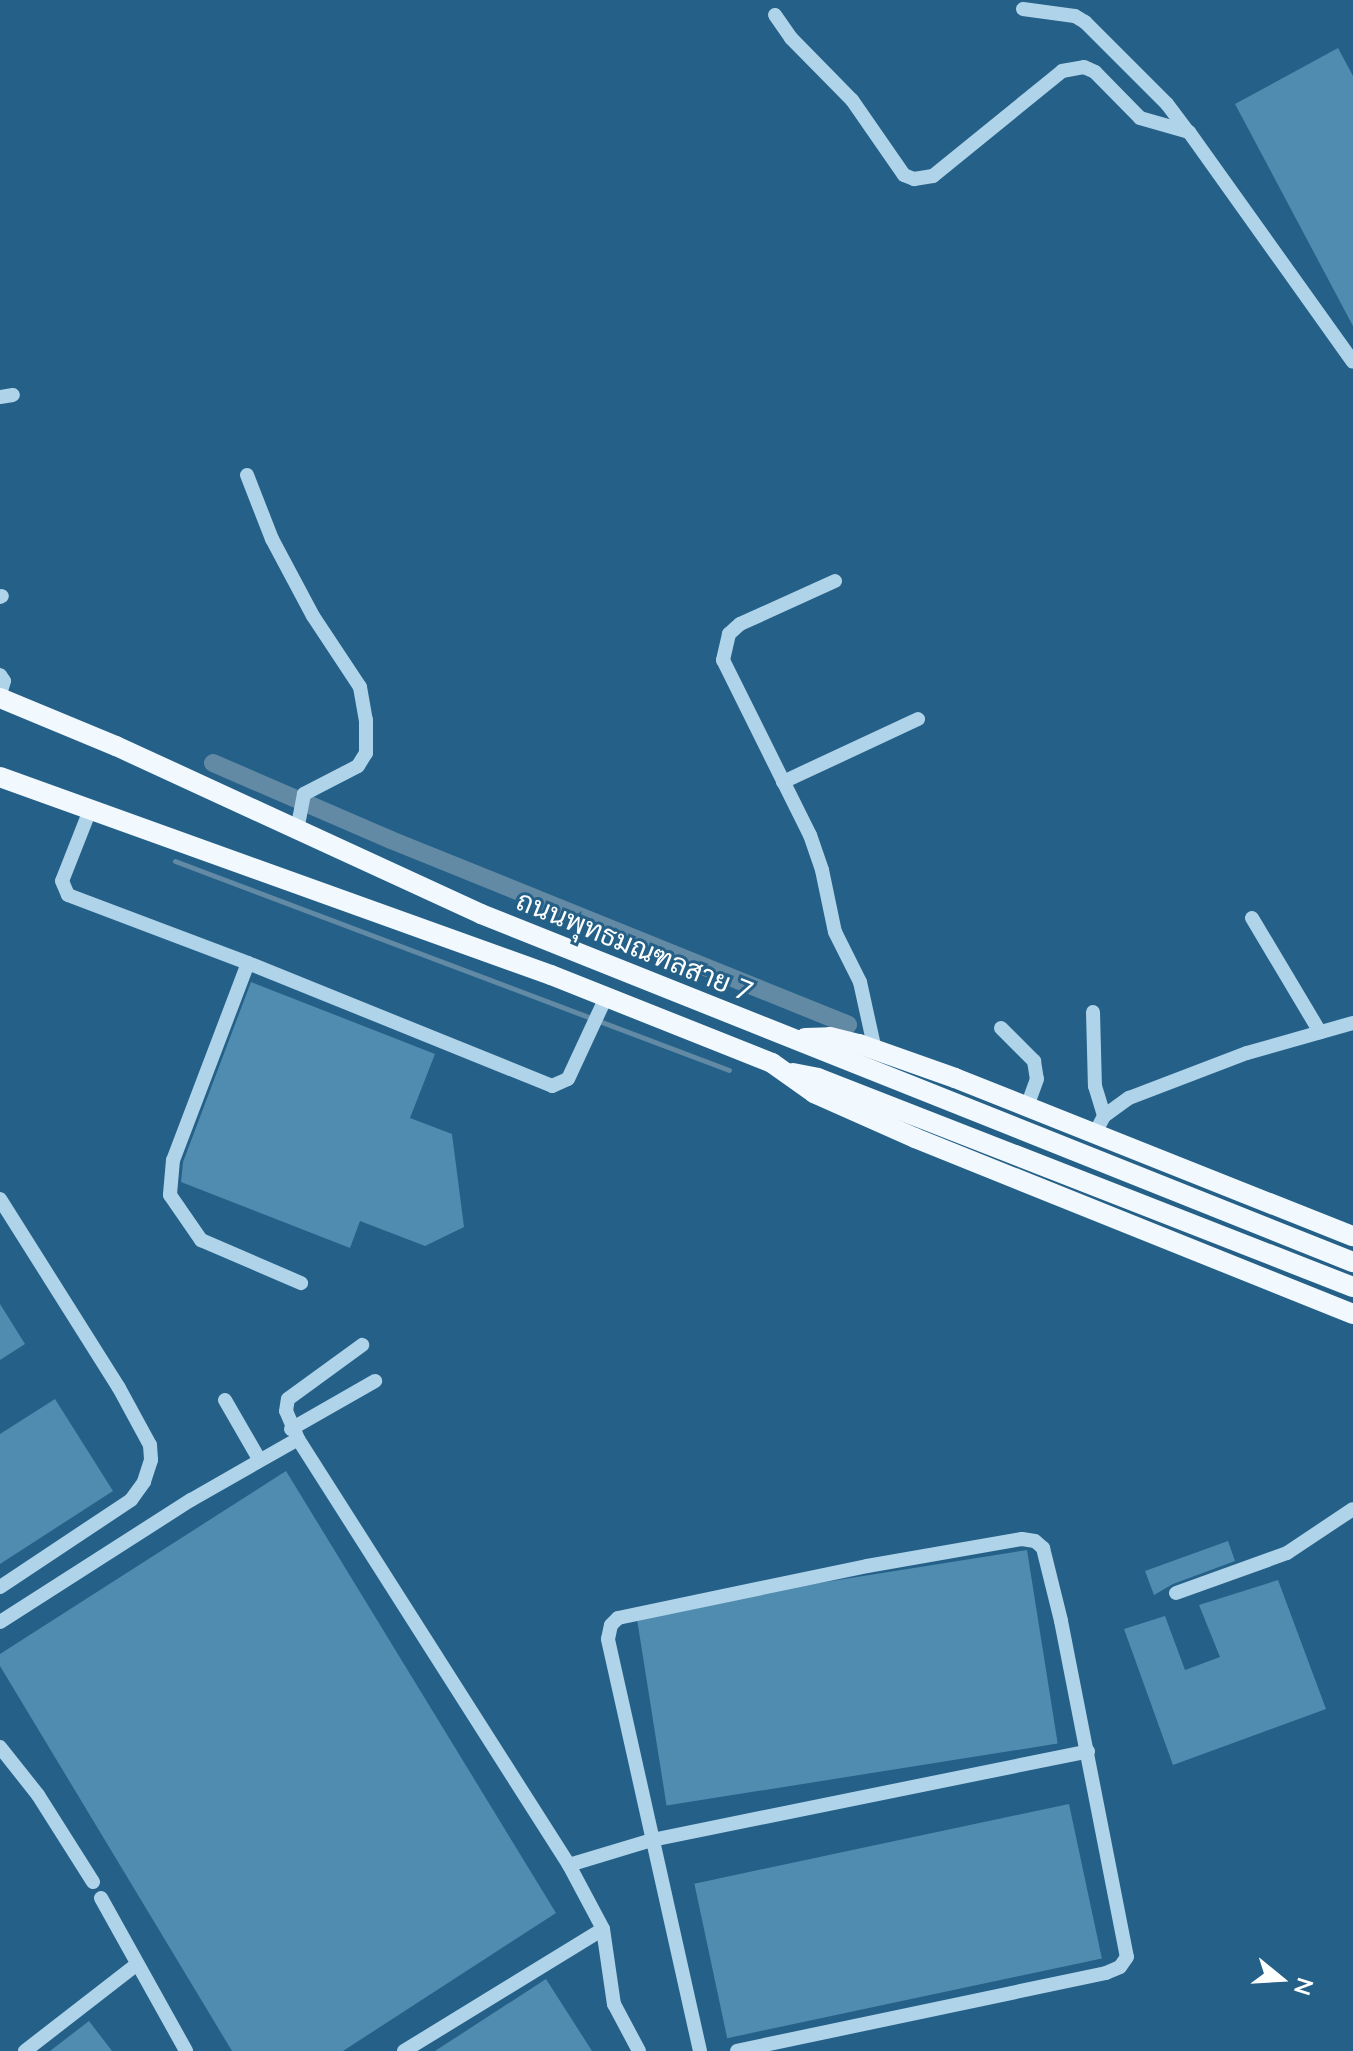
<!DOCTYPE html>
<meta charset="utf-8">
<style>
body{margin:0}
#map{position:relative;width:1353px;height:2051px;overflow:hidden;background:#246087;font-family:Lato,Sarabun,sans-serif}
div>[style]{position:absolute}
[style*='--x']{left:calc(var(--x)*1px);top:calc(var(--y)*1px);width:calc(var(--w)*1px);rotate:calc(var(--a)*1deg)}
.stream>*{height:5px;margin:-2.5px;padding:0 2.5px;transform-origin:2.5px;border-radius:2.5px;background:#628aa4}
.canal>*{height:18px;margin:-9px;padding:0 9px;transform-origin:9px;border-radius:9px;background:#628aa4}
.building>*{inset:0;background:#508cb0;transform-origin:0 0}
.minor>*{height:14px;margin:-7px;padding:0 7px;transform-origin:7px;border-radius:7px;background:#afd3e9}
.major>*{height:20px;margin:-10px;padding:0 10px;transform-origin:10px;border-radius:10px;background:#f2f9fe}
span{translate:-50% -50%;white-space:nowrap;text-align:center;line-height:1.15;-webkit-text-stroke:6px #246087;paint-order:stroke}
.street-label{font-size:28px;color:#fff}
.north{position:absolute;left:1241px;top:1939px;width:80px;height:80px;-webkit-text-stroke:6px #246087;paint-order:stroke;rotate:108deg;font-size:22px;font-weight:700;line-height:32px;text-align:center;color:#fff}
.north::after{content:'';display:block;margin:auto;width:28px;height:36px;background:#fff;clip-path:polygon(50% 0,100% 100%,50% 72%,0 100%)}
</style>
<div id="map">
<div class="stream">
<div style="--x:175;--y:861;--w:592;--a:20.67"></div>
</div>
<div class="canal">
<div style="--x:213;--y:763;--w:194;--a:23.4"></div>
<div style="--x:391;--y:840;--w:493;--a:22"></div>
</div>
<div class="building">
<div style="clip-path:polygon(1338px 48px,1353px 76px,1353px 326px,1235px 104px)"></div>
<div style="clip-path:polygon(251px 982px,435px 1054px,410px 1118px,452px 1134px,464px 1227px,425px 1246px,360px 1221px,350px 1248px,181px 1182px,183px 1162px)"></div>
<div style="clip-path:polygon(0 1304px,25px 1344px,0 1360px)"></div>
<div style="clip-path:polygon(55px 1399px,113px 1491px,0 1564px,0 1434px)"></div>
<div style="clip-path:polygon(286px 1471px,556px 1913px,343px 2051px,232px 2051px,0 1666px,0 1654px)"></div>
<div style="clip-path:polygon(1228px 1541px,1235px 1561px,1173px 1584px,1154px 1595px,1145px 1571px)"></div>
<div style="left:1027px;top:1550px;width:196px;height:396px;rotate:81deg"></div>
<div style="clip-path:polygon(1278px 1580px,1326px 1709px,1173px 1765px,1124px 1629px,1165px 1616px,1185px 1670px,1220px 1657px,1199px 1605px)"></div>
<div style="left:1069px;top:1804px;width:158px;height:383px;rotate:78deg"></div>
<div style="clip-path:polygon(546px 1979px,592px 2051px,435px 2051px)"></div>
<div style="clip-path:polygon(89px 2021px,112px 2051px,50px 2051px)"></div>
</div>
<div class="minor">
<div style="--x:1023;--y:9;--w:52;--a:7.7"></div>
<div style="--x:1075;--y:16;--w:12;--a:31"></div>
<div style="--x:1085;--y:22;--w:116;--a:45"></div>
<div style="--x:1167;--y:104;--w:35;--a:53"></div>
<div style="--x:775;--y:15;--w:28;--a:55"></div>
<div style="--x:791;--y:38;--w:87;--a:45.5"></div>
<div style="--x:852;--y:100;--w:91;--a:55.3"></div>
<div style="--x:904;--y:175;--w:11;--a:22"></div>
<div style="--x:914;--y:179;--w:19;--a:-9"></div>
<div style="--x:933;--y:176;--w:166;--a:-39.1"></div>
<div style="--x:1062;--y:71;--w:22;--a:-10"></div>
<div style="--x:1084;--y:67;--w:12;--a:24"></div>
<div style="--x:1095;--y:72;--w:64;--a:45.6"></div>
<div style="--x:1140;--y:118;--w:51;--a:15.9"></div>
<div style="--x:1189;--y:132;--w:282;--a:54.5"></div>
<div style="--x:0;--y:397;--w:13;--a:-9"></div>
<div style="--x:247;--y:475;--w:69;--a:68.7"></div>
<div style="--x:272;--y:539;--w:87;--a:62"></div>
<div style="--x:313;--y:616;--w:85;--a:56.5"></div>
<div style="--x:360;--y:687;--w:34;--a:80"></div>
<div style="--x:366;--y:720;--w:33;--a:90"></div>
<div style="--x:366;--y:753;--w:15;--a:122"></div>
<div style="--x:358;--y:766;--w:61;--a:152.6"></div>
<div style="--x:304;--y:794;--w:37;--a:101"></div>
<div style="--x:835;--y:581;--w:104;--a:155.6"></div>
<div style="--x:740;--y:624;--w:15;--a:138"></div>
<div style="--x:729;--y:634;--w:27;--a:103"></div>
<div style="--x:723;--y:660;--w:195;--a:63.6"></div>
<div style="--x:810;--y:835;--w:37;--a:71"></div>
<div style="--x:822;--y:870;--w:63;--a:78.2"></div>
<div style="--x:835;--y:932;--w:56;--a:63.4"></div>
<div style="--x:860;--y:982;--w:70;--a:77.6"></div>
<div style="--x:0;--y:597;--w:2;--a:-27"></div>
<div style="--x:0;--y:675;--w:7;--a:56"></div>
<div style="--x:4;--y:681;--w:14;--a:107"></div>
<div style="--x:783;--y:782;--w:149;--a:-25"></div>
<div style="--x:90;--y:810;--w:76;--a:111.5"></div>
<div style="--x:62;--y:881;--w:15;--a:67"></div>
<div style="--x:68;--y:895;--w:192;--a:20.7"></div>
<div style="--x:248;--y:963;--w:211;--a:110.8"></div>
<div style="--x:173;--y:1160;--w:35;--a:95"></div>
<div style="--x:170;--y:1195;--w:55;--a:55.4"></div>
<div style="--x:201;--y:1240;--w:109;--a:23.3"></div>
<div style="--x:1252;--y:918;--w:133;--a:59.2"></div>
<div style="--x:248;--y:963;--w:328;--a:22"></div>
<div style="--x:552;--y:1086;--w:17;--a:-24"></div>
<div style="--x:568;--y:1079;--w:90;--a:-65.1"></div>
<div style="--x:1093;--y:1012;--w:74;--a:88.5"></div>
<div style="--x:1095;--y:1086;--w:31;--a:73"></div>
<div style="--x:1001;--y:1028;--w:47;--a:45"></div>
<div style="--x:1034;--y:1061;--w:18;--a:81"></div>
<div style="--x:1037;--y:1079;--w:29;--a:110"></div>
<div style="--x:1095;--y:1133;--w:19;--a:-62"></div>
<div style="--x:1104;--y:1116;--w:31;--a:-36"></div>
<div style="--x:1129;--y:1098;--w:126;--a:-20.9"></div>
<div style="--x:1247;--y:1053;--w:110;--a:-15.8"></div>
<div style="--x:0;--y:1199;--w:223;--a:57.8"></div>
<div style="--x:119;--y:1388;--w:65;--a:61.5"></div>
<div style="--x:150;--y:1445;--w:15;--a:86"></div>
<div style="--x:151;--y:1460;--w:23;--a:108"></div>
<div style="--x:144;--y:1482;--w:22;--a:126"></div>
<div style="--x:131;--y:1500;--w:157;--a:146.4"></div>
<div style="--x:225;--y:1400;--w:68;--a:60"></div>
<div style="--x:291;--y:1429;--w:97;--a:-29.7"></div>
<div style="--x:298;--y:1439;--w:30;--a:-113"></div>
<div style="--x:286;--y:1411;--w:12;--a:-81"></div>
<div style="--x:288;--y:1399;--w:92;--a:-36.1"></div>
<div style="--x:1176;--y:1593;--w:118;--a:-19.8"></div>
<div style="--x:1287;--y:1553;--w:79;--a:-33.7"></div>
<div style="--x:0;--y:1622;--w:227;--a:-32.6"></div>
<div style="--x:191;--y:1500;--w:123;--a:-29.7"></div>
<div style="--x:298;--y:1439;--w:505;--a:57.54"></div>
<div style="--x:569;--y:1865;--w:72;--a:62"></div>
<div style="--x:603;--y:1929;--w:76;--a:81.7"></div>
<div style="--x:614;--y:2004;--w:53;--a:62"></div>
<div style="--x:0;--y:1747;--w:61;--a:51.6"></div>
<div style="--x:38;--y:1795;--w:103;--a:57.7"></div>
<div style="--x:569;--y:1865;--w:87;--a:-16.8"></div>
<div style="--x:652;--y:1840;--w:445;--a:-11.5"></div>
<div style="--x:101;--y:1898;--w:175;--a:60.9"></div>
<div style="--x:25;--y:2051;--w:142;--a:-37.8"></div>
<div style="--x:404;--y:2051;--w:233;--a:-31.5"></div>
<div style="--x:700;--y:2051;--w:422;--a:-102.6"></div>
<div style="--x:608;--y:1639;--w:14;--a:-78"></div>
<div style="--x:611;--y:1625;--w:10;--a:-45"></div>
<div style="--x:618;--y:1618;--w:254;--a:-11.8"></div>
<div style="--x:867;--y:1566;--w:157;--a:-9.9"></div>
<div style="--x:1022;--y:1539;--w:13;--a:9"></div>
<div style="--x:1035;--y:1541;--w:11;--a:41"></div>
<div style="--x:1043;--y:1548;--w:75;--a:76.1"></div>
<div style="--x:1061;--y:1621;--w:342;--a:78.9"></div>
<div style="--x:1127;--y:1957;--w:12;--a:125"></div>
<div style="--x:1120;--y:1967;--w:15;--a:157"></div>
<div style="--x:1106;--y:1973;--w:377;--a:168.1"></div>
</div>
<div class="major">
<div style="--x:0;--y:698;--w:126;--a:22.5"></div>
<div style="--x:116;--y:746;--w:402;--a:24.7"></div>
<div style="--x:481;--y:914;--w:939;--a:21.76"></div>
<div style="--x:0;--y:777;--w:585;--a:19.77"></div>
<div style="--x:551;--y:975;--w:238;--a:21.7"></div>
<div style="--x:772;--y:1063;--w:52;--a:35.5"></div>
<div style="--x:814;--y:1093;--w:111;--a:24"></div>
<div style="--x:915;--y:1138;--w:472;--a:21.9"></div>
<div style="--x:805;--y:1038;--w:25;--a:-2"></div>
<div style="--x:830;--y:1037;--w:30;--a:14"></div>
<div style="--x:859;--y:1044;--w:102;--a:19.5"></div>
<div style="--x:955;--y:1078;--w:428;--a:21.7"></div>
<div style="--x:793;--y:1073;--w:25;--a:11"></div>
<div style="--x:818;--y:1078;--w:574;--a:21.34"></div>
</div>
<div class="street-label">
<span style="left:635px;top:945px;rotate:22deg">ถนนพุทธมณฑลสาย 7</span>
</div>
<div class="north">N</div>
</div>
